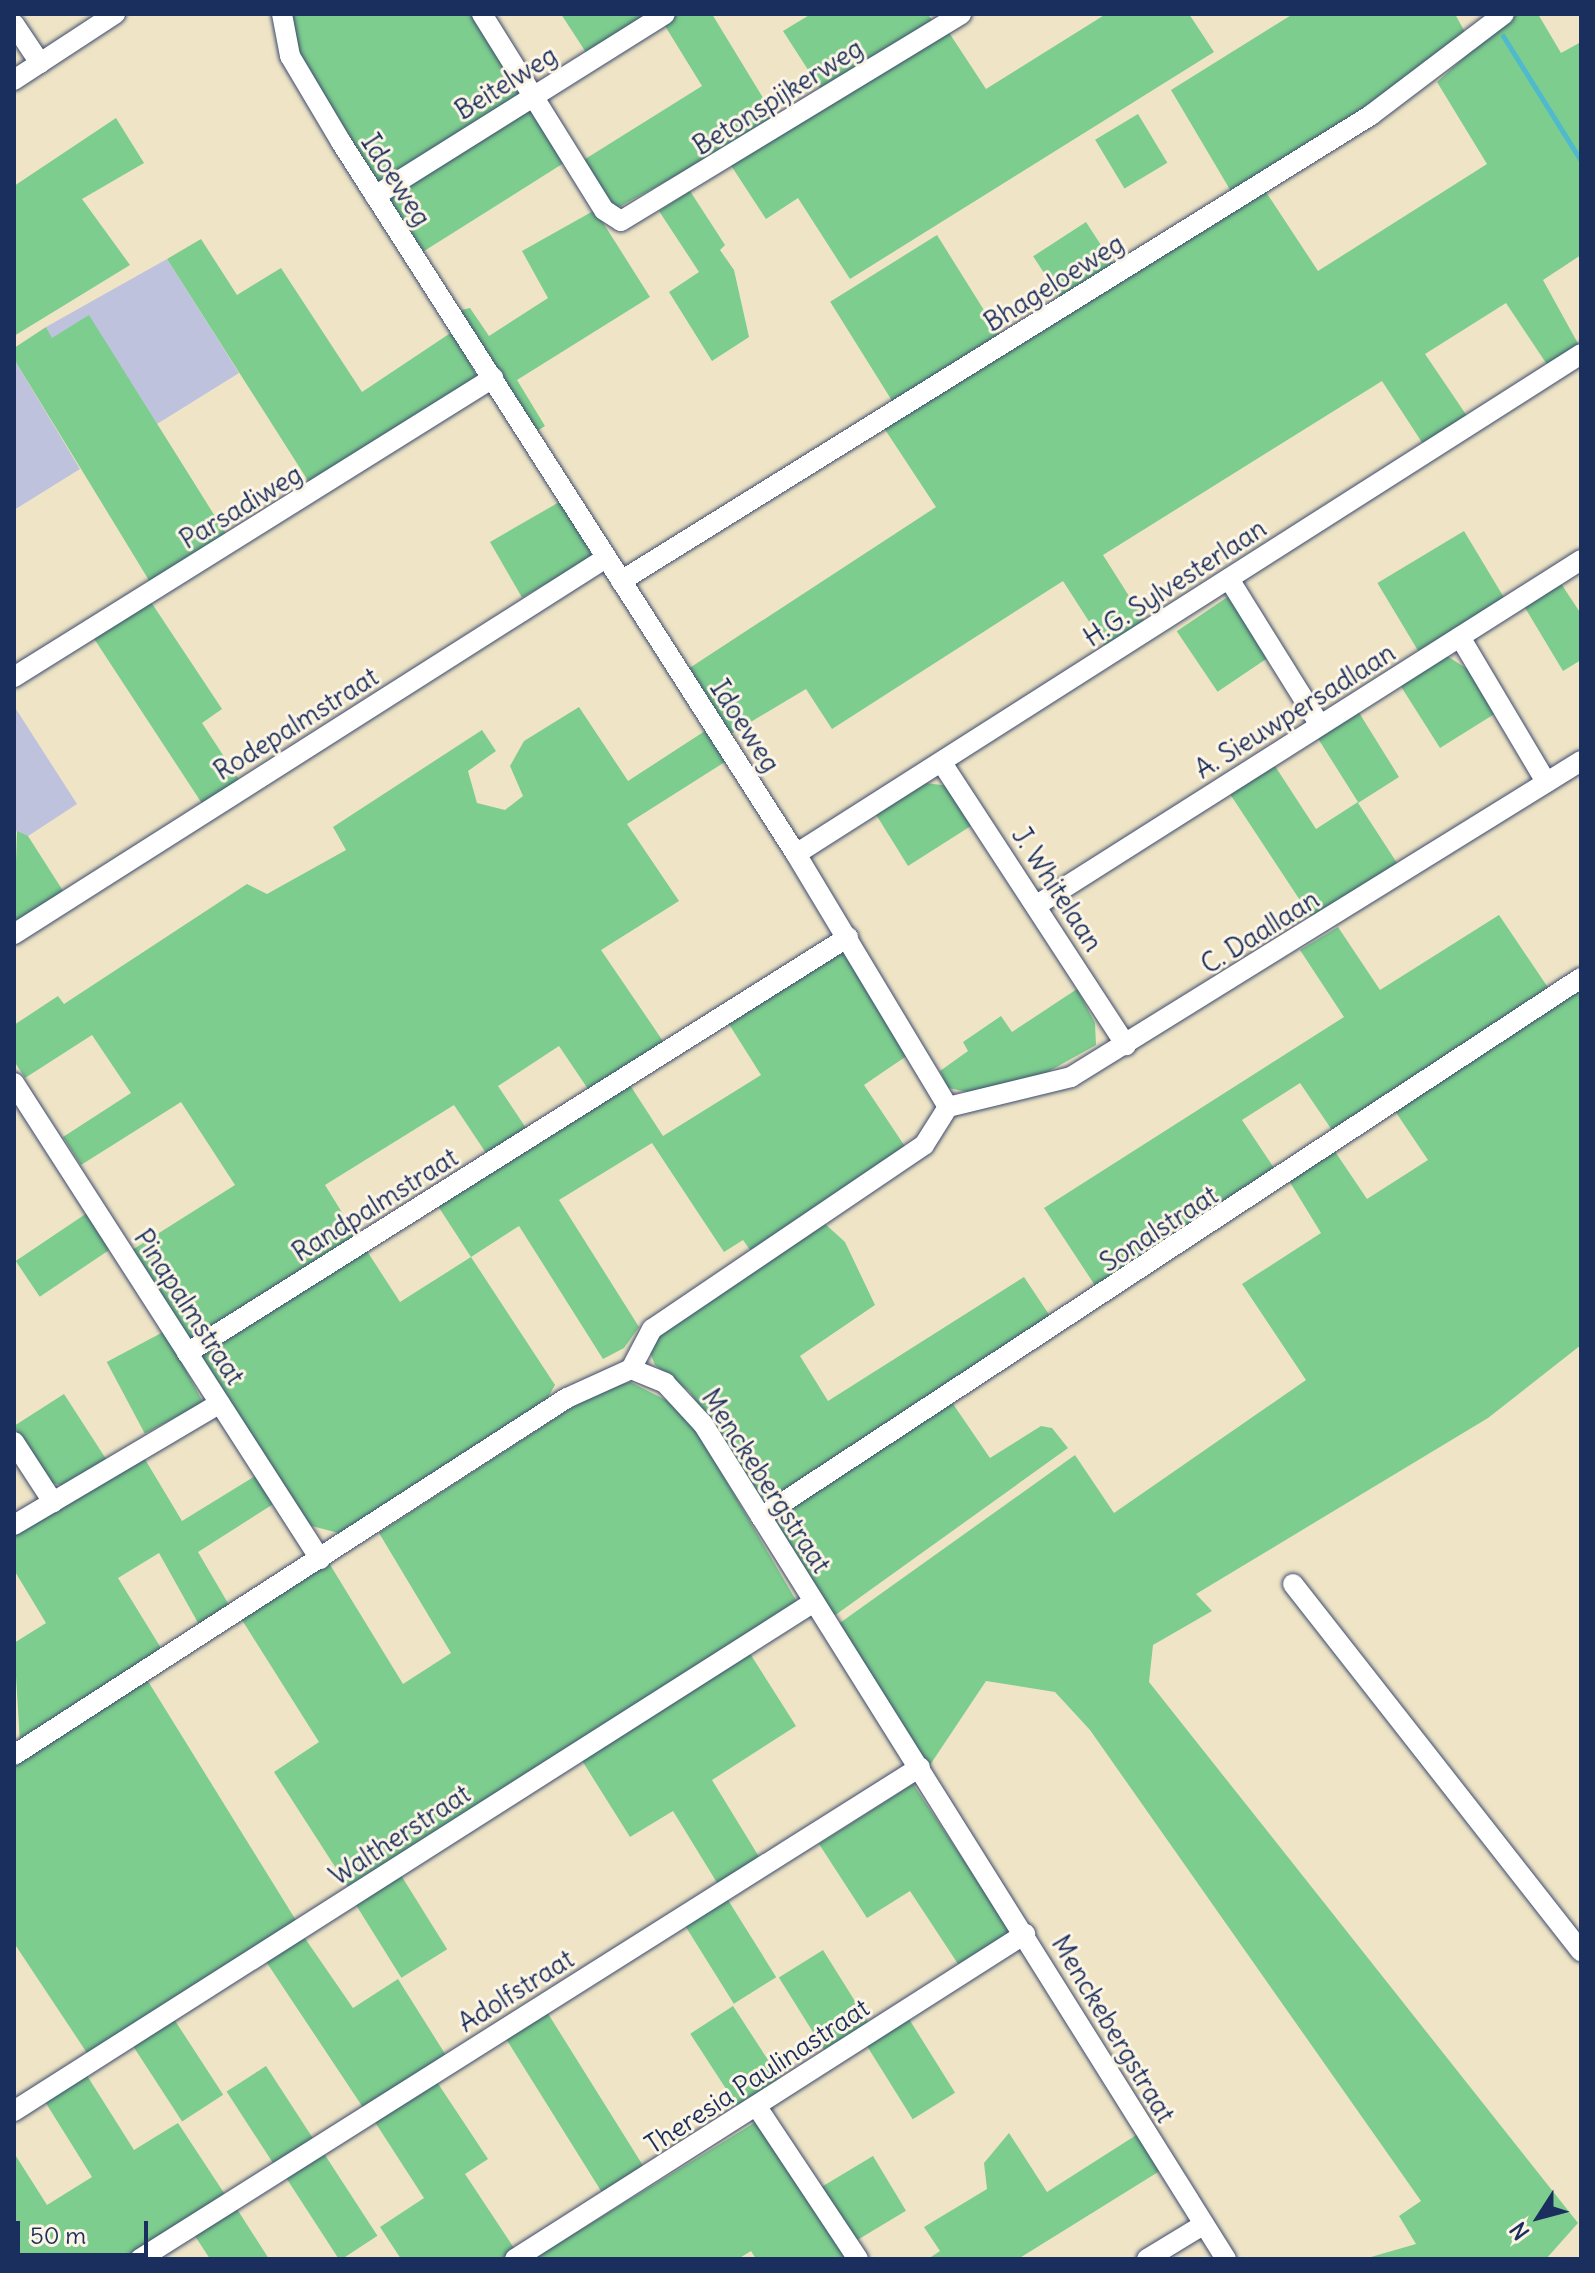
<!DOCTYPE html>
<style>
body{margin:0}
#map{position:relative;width:1595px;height:2273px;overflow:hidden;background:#efe5c6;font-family:Delius,sans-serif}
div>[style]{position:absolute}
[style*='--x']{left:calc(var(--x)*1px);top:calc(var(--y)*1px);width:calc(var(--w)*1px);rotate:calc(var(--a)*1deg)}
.industrial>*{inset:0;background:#bfc2dd}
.green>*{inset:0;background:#7dcd8e;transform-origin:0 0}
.stream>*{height:5px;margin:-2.5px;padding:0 2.5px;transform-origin:2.5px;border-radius:2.5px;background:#50bacc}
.roads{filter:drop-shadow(0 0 2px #3b4a6e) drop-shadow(0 0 2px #3b4a6e)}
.street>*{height:20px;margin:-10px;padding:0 10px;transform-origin:10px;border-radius:10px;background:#fff}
span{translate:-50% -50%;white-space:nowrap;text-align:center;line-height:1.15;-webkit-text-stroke:6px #fcf5e5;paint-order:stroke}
.street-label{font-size:26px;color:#1b2f5e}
.frame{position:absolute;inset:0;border:16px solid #1b2f5e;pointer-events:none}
.north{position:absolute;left:1499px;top:2177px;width:80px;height:80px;-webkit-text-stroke:6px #fcf5e5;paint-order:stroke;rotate:234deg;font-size:22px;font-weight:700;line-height:32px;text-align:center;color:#1b2f5e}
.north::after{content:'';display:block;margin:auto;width:28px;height:36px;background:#1b2f5e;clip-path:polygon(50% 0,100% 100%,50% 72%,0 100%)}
.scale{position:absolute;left:16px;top:2221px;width:132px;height:36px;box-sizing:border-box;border:4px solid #1b2f5e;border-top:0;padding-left:10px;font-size:24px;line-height:28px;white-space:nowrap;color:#1b2f5e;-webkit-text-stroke:6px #fcf5e5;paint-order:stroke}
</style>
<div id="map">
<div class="industrial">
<div style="clip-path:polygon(167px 259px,239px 373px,157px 424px,89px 316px,52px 339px,46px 327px)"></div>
<div style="clip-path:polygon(14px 359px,80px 469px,14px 510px)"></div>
<div style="clip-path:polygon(14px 706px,77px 804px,22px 840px,14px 827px)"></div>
</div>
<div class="green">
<div style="clip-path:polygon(290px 14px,476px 14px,520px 88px,518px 99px,382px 182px,373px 179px,301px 62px)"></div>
<div style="clip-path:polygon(561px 14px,651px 14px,587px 54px)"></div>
<div style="clip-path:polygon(674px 14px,712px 14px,777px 121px,615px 209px,582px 161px,702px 86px,662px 21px)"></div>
<div style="clip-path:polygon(811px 14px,928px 14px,933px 22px,823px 93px,783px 31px)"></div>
<div style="clip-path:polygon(1106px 14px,1189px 14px,1214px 52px,850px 279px,798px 198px,766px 219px,730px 164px,946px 28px,986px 89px)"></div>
<div style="clip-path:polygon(1293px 14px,1455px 14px,1465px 32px,1451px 54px,1232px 193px,1171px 90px)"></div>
<div style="clip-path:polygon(1512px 14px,1538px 14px,1561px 53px,1581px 42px,1581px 255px,1543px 280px,1581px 349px,1550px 369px,1506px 303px,1425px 354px,1467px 416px,1423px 444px,1382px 381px,1103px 555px,1146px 623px,1106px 648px,1063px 581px,832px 729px,806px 689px,729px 735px,688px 669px,936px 507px,884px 428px,1264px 189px,1318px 271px,1487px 164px,1437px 82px)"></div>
<div style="clip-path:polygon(525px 111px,533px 111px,567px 161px,421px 253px,388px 201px,392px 192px)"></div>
<div style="left:1138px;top:114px;width:57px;height:50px;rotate:59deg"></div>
<div style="clip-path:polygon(116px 118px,144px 163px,82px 199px,130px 265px,14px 336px,14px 186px)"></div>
<div style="clip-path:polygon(690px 191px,725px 245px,720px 250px,734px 270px,749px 337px,712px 361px,669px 292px,699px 272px,659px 211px)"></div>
<div style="clip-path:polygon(595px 210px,650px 297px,517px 380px,545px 426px,534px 433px,457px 311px,470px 308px,489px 336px,548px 298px,522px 251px)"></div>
<div style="left:1086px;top:222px;width:53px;height:63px;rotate:57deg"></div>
<div style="left:937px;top:235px;width:123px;height:126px;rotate:58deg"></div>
<div style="clip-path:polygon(201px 239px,237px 295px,281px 268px,362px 392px,455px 330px,477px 378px,312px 487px,167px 259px)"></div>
<div style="clip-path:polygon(89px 315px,228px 537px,150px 582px,14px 359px,14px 348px,46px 327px,52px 338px)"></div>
<div style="left:561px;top:501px;width:64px;height:82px;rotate:60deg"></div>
<div style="left:1464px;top:531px;width:79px;height:101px;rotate:59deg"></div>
<div style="clip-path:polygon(1560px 582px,1581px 614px,1581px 660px,1563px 671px,1524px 606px)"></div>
<div style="left:1229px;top:596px;width:73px;height:63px;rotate:56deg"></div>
<div style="clip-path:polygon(149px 599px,222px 709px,202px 723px,240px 781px,203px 805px,91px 634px)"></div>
<div style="clip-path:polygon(1447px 656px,1472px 672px,1496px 713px,1440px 748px,1400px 685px)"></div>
<div style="clip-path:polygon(579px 707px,628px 781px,708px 729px,728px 760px,627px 824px,679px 901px,601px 950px,667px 1047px,592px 1095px,559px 1046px,498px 1086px,530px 1134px,490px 1159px,454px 1105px,325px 1185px,359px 1240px,193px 1344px,132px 1250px,235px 1185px,181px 1102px,81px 1165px,63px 1137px,131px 1093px,92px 1035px,25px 1078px,14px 1061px,14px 1025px,58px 996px,64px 1004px,247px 884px,267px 894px,346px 850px,333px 827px,482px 730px,496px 751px,468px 771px,477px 803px,505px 810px,523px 796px,510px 766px,524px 741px)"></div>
<div style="clip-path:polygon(1358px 711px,1399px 777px,1358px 803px,1399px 866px,1313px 920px,1228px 791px,1273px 763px,1316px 829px,1358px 802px,1317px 737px)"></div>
<div style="clip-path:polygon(926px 783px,949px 786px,974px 824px,908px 866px,875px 813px)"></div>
<div style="clip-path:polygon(17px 831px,28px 836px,65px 894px,14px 925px)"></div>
<div style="clip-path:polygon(1499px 915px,1549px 989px,1334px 1133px,1300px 1083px,1242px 1120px,1276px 1171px,1096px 1287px,1044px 1208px,1344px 1017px,1300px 950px,1338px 927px,1380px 990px)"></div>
<div style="clip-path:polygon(840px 949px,911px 1053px,864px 1085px,908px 1151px,753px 1254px,743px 1240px,724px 1252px,652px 1143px,559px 1200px,639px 1327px,624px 1348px,603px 1359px,519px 1226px,471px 1257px,555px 1385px,543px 1406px,346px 1535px,308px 1525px,198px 1351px,365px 1248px,400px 1302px,471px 1257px,436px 1203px,628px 1082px,663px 1136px,761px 1075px,727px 1021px)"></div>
<div style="clip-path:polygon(1581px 987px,1581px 1345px,1488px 1418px,1196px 1594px,1212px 1611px,1153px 1645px,1149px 1682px,1578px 2223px,1546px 2259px,1364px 2259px,1416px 2244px,1399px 2216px,1421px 2201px,1090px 1730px,1055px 1692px,986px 1681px,928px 1768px,837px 1625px,1075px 1455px,1114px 1513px,1306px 1380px,1242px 1284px,1321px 1233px,1288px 1179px,1334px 1150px,1367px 1199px,1428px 1160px,1395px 1111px)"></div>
<div style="clip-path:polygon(1077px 989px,1095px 1023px,1096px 1045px,1044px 1074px,973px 1093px,948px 1088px,940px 1071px,968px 1051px,963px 1042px,1001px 1016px,1012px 1032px)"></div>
<div style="left:87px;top:1213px;width:43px;height:86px;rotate:56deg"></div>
<div style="clip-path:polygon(823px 1222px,845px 1242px,875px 1305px,800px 1356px,828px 1401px,1024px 1277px,1054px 1322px,766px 1508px,690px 1392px,655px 1365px,649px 1350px,658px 1332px)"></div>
<div style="left:165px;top:1331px;width:81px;height:66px;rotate:62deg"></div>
<div style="clip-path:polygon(630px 1382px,684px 1409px,797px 1602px,350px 1890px,274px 1772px,319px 1742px,242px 1620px,329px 1563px,403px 1684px,451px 1653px,379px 1533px,597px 1391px)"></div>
<div style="clip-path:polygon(64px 1394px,108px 1462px,63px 1486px,46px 1481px,14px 1426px)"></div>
<div style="clip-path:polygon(951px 1401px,990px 1458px,1041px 1426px,1052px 1428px,1068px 1448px,834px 1616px,778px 1528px,778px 1515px)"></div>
<div style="clip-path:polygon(143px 1456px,182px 1521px,257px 1475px,275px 1503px,198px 1552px,232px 1610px,202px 1630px,159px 1553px,118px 1578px,164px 1653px,20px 1743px,14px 1643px,46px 1623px,14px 1570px,14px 1534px)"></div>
<div style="clip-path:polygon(749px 1652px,796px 1726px,712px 1780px,761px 1860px,719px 1886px,673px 1811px,630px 1837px,581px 1759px)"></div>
<div style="clip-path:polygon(146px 1678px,297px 1922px,87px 2053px,14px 1943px,14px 1762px)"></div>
<div style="clip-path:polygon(913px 1784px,1011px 1931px,958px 1964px,910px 1891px,867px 1918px,819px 1844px)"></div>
<div style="left:399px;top:1872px;width:91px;height:54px;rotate:58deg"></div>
<div style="left:728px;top:1900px;width:91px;height:50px;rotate:58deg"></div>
<div style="clip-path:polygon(302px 1934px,353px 2008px,398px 1979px,447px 2057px,364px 2109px,263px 1957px)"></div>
<div style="left:823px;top:1950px;width:89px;height:52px;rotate:58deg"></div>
<div style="left:733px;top:2006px;width:90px;height:51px;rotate:57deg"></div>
<div style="left:547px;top:2012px;width:184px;height:49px;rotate:58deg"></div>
<div style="left:172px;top:2016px;width:94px;height:49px;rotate:57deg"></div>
<div style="left:909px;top:2019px;width:87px;height:50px;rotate:58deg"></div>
<div style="left:266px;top:2066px;width:90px;height:47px;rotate:57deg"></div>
<div style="clip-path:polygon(86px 2074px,134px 2150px,178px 2123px,226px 2196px,126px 2259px,24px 2259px,14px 2244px,14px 2153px,47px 2205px,92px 2177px,44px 2100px)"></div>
<div style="clip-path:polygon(435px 2079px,488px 2159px,465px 2174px,516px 2251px,503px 2259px,401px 2259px,380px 2227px,424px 2198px,373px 2119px)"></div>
<div style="clip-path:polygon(759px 2120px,851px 2259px,756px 2259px,751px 2251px,738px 2259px,533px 2259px)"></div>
<div style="clip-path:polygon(1141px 2132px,1163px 2169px,1018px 2259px,928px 2259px,940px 2251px,924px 2227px,987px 2189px,984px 2163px,1009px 2133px,1047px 2192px)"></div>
<div style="left:323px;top:2152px;width:100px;height:45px;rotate:57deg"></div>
<div style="left:873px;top:2156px;width:64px;height:65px;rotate:59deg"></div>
<div style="clip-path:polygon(237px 2209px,269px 2259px,210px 2259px,195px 2236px)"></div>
</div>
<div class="stream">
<div style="--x:1503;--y:36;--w:147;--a:58"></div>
</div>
<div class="roads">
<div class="street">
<div style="--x:282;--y:14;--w:43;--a:79.2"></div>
<div style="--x:290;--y:56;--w:100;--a:59.3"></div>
<div style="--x:341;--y:142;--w:845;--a:57.42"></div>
<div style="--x:796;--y:854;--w:295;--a:59"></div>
<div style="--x:948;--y:1107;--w:45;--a:122.3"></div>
<div style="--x:924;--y:1145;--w:328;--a:145.9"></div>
<div style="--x:652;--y:1329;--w:45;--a:117.7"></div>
<div style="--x:482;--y:14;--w:231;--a:58.1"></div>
<div style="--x:604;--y:210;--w:20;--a:33"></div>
<div style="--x:621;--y:221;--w:398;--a:-31.3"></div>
<div style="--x:14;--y:24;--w:47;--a:56.3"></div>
<div style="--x:14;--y:80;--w:121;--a:-33.2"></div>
<div style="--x:375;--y:196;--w:342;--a:-32.1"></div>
<div style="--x:1229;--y:579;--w:172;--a:58.1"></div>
<div style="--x:621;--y:581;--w:883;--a:-31.85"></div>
<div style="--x:1371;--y:115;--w:167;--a:-37.2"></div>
<div style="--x:1460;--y:637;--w:169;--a:59.3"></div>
<div style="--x:14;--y:677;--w:565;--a:-31.97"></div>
<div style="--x:942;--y:763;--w:337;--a:56.9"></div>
<div style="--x:796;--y:854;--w:931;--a:-32.49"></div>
<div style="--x:1037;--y:905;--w:644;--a:-32.38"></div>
<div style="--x:14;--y:934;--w:701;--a:-32.42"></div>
<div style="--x:14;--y:1083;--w:566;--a:57.26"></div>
<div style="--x:948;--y:1107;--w:127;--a:-13.7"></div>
<div style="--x:1071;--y:1077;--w:600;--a:-31.78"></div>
<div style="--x:187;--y:1353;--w:781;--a:-32.18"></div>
<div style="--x:14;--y:1442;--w:72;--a:57"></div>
<div style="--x:761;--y:1517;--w:981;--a:-33.32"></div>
<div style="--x:14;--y:1525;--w:239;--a:-30.6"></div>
<div style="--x:1293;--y:1584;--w:467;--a:51.9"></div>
<div style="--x:14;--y:1755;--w:658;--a:-32.85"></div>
<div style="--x:567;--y:1398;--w:70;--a:-24.4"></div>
<div style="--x:631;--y:1369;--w:37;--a:22"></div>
<div style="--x:665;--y:1383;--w:56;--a:47.2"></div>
<div style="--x:703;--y:1424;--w:985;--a:57.94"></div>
<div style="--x:757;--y:2107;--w:182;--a:56.4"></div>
<div style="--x:14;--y:2111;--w:948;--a:-32.47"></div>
<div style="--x:140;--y:2259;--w:922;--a:-32.24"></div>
<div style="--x:515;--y:2259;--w:605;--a:-32.51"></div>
<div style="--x:1147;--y:2259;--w:66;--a:-31.3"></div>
</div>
</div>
<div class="street-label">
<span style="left:506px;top:83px;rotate:-32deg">Beitelweg</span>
<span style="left:778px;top:97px;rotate:-32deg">Betonspijkerweg</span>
<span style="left:396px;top:180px;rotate:57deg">Idoeweg</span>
<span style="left:1054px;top:283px;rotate:-32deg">Bhageloeweg</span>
<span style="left:241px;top:507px;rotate:-31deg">Parsadiweg</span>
<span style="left:1175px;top:583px;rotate:-33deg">H.G. Sylvesterlaan</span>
<span style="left:1295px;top:711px;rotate:-32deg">A. Sieuwpersadlaan</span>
<span style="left:296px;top:724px;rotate:-32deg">Rodepalmstraat</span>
<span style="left:745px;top:726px;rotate:57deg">Idoeweg</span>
<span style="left:1057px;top:889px;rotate:57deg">J. Whitelaan</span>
<span style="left:1260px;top:932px;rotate:-32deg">C. Daallaan</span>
<span style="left:375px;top:1205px;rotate:-32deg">Randpalmstraat</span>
<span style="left:1159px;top:1229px;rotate:-33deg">Sonalstraat</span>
<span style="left:189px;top:1307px;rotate:57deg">Pinapalmstraat</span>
<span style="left:766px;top:1481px;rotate:57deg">Menckebergstraat</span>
<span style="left:400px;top:1835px;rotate:-33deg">Waltherstraat</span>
<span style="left:516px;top:1991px;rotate:-32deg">Adolfstraat</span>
<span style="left:1113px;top:2029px;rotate:59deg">Menckebergstraat</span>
<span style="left:757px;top:2076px;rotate:-33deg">Theresia Paulinastraat</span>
</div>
<div class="frame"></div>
<div class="north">N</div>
<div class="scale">50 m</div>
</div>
